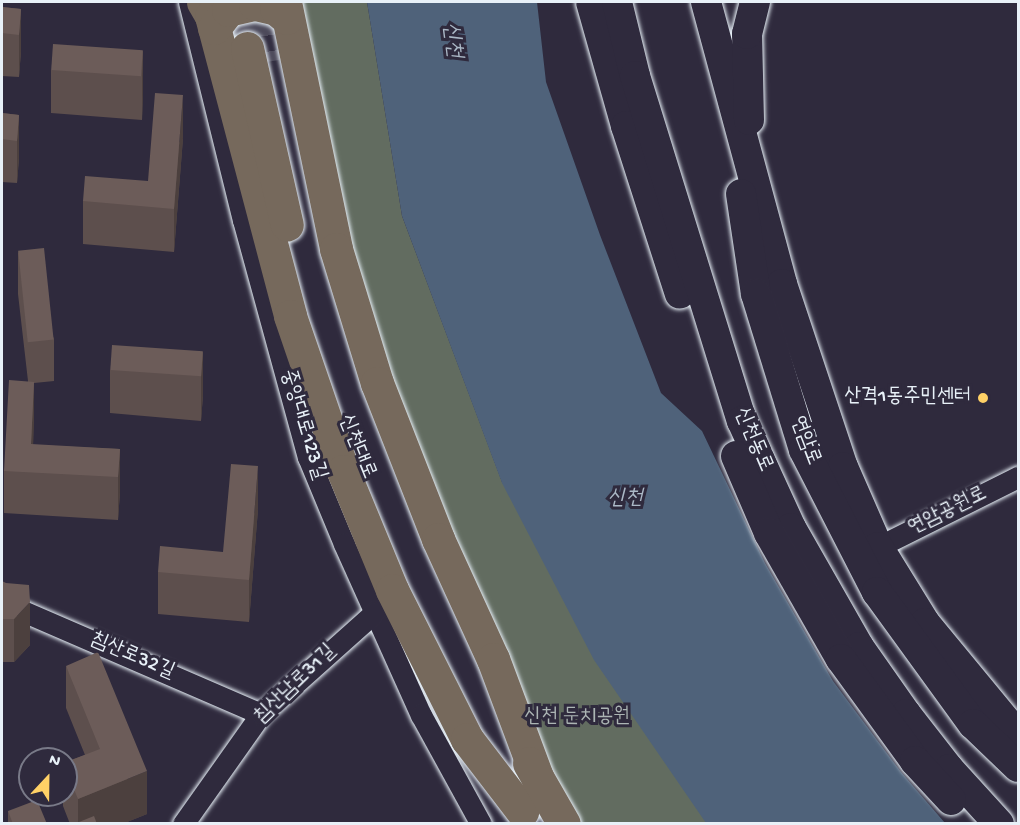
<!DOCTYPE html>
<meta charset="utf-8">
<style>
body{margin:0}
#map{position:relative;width:1020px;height:825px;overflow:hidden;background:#2f2a3d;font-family:"Gochi Hand","Poor Story",sans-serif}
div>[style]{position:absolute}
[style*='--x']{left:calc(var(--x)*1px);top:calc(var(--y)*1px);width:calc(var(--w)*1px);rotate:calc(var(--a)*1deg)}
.green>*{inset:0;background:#626c60}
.water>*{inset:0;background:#4f627a}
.highway-tunnel>*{height:33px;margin-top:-16.5px;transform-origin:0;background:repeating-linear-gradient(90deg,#4b4859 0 33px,transparent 0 49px)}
.roads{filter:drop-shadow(0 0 2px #e8f1f8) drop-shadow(0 0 2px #e8f1f8)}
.street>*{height:21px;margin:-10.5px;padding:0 10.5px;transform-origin:10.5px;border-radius:10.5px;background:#2f2a3d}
.secondary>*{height:30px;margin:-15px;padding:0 15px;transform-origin:15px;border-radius:15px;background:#2f2a3d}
.highway>*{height:33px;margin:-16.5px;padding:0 16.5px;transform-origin:16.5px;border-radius:16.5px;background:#76695c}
.wall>*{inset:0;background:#5d4f4d}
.shaded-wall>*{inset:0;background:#4c403e}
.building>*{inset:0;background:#6c5c59;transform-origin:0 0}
.dots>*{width:16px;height:16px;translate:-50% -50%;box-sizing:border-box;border:3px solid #2f2a3d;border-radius:50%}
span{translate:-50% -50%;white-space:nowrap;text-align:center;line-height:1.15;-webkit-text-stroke:6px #2f2a3d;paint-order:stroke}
.poi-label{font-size:21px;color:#e8f1f8}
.right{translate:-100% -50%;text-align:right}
.street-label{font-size:21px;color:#e8f1f8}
.park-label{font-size:21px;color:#acb5b4}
.water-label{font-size:22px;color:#abb8c6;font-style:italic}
.frame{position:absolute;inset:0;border:3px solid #e8f1f8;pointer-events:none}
.north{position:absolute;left:18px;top:747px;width:60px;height:60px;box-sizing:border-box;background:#2f2a3d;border:2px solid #797a88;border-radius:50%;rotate:22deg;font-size:16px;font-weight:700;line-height:24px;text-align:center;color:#e8f1f8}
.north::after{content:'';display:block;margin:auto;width:21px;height:27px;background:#ffd166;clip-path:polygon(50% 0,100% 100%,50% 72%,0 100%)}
</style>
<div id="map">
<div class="green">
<div style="clip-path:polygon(285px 2px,367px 2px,402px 216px,502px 482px,707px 823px,575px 823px,523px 740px,385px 380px)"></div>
</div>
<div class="water">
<div style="clip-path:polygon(367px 2px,537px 2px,546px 82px,600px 235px,661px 393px,702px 431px,765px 563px,833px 681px,901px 772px,945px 823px,706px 823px,594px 660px,502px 483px,402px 216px)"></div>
</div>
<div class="highway-tunnel">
<div style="--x:239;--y:2;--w:47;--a:80.1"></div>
<div style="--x:265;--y:2;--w:59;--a:81.2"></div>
</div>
<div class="roads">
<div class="street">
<div style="--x:189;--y:2;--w:225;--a:76.1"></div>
<div style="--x:243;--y:220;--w:246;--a:74.7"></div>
<div style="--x:308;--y:457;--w:94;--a:67.5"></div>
<div style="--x:344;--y:544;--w:188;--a:65.8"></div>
<div style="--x:421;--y:715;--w:124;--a:61.2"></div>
<div style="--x:878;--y:547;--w:157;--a:-26.6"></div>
<div style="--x:2;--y:602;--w:282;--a:23.4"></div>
<div style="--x:183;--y:824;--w:135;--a:-54.7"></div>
<div style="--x:261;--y:714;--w:153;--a:-41.8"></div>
</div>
<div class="secondary">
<div style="--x:591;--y:2;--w:129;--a:74.2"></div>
<div style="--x:626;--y:126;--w:176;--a:72.2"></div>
<div style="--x:617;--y:2;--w:76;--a:76.3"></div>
<div style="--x:635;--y:76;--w:361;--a:72.8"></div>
<div style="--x:742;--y:421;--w:118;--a:65.4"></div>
<div style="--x:791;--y:528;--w:137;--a:60.3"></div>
<div style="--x:859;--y:647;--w:82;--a:55"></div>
<div style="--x:906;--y:714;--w:70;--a:52"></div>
<div style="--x:949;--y:769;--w:74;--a:47.7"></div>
<div style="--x:706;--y:2;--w:292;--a:74.9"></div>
<div style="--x:782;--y:284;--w:193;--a:71.6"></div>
<div style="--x:843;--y:467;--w:87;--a:66.4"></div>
<div style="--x:878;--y:547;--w:89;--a:58.3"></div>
<div style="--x:925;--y:623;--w:146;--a:50.5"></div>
<div style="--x:749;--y:120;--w:86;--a:-91.3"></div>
<div style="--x:747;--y:34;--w:33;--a:-76"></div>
<div style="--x:741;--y:194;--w:101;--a:81.5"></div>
<div style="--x:756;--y:294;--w:163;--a:72.9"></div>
<div style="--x:804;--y:450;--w:160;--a:62.8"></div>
<div style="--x:877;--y:592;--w:163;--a:54"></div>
<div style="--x:973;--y:724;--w:62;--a:43.7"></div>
<div style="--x:736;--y:456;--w:84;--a:66.8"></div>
<div style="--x:769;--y:533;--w:145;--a:60.3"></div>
<div style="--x:841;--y:659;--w:126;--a:54"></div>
<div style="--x:915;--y:761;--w:53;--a:47.3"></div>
</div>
<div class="highway">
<div style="--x:203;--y:2;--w:16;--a:60"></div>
<div style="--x:211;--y:16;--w:310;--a:75.2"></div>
<div style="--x:290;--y:316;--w:164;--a:71.1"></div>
<div style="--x:343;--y:471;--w:129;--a:67.6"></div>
<div style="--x:392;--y:590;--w:167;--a:63.3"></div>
<div style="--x:467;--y:739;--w:91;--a:52.6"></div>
<div style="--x:285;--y:2;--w:252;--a:78.3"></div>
<div style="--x:336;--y:249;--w:140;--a:73"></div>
<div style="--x:377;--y:383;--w:168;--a:68.6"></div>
<div style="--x:438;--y:539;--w:132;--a:65.4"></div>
<div style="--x:493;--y:659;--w:131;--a:69.5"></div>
<div style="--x:214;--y:28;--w:23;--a:-52"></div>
<div style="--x:228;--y:10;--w:28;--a:-13"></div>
<div style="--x:255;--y:4;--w:22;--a:13"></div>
<div style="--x:276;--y:9;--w:14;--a:39"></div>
<div style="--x:247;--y:48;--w:181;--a:77.3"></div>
<div style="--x:529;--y:763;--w:70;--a:60.2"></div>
</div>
</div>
<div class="wall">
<div style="clip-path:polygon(2px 7px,21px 9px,21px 51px,19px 77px,2px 76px)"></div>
<div style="clip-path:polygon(143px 51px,143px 94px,142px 120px,51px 113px,51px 70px)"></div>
<div style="clip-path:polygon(2px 113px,19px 115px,19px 158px,17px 183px,2px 182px)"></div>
<div style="clip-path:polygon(183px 138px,174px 252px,83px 244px,83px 201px,148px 181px)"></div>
<div style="clip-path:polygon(18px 251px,54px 339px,54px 381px,34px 383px,33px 445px,120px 449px,120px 492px,118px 520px,4px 513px,4px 471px,28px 381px,18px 294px)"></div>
<div style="clip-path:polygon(203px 352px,203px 395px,201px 421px,110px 413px,110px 370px)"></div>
<div style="clip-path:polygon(258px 509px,249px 622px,158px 614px,158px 572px,223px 552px)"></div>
<div style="clip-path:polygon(2px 581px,30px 645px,14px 662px,2px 662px)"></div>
<div style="clip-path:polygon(66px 666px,147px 814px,122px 824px,70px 824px,63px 806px,63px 795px,66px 795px,66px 762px,85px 755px,66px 708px)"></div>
<div style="clip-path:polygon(8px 811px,47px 824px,8px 824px)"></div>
</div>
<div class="shaded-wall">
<div style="clip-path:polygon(21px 9px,21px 51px,19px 77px,19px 35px)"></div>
<div style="clip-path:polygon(143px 51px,143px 94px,142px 120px,142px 77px)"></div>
<div style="clip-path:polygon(183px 95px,183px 138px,174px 252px,174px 209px)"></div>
<div style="clip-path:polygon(19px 115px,19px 158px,17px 183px,17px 141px)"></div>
<div style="clip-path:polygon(203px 352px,203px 395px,201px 421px,201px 378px)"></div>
<div style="clip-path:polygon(34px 382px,34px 424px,32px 472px,31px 444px)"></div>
<div style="clip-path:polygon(120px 449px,120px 492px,118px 520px,118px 477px)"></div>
<div style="clip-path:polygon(258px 466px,258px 509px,249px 622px,249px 580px)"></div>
<div style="clip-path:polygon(30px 602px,30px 645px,14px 662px,14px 619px)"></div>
<div style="clip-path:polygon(147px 771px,147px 814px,122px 824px,78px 824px,78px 799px)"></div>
</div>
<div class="building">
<div style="clip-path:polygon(2px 7px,21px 9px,19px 35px,2px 33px)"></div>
<div style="left:53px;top:44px;width:90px;height:26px;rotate:4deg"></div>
<div style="clip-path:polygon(155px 93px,183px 95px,174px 209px,83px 201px,85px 176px,148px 181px)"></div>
<div style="clip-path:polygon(2px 113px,19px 115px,17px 141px,2px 139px)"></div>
<div style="left:44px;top:248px;width:92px;height:26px;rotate:84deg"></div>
<div style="left:112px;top:345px;width:91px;height:25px;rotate:4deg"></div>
<div style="clip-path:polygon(9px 380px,34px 382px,31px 444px,120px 449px,118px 477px,4px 471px)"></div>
<div style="clip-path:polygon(231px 464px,258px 466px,249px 580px,158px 572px,160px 546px,223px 552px)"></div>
<div style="clip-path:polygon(2px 581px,6px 583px,29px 585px,30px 602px,14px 619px,2px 619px)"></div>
<div style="clip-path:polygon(98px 652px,147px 771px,78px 799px,66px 770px,66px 762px,100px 749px,66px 666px)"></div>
<div style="clip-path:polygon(37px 800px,47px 824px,13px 824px,8px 811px)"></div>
<div style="clip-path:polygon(94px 816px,97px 824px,74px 824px)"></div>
</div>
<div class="dots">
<div style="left:983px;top:398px;background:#ffd166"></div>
</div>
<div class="poi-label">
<span class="right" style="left:971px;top:398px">산격1동주민센터</span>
</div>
<div class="street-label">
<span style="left:302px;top:425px;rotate:73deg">중앙대로123길</span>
<span style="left:752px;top:440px;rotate:67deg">신천동로</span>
<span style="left:804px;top:441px;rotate:69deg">연암로</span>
<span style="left:356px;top:447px;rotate:68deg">신천대로</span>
<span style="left:948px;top:512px;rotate:-26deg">연암공원로</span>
<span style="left:132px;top:657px;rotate:23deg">침산로32길</span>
<span style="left:296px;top:685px;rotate:-44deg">침산남로31길</span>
</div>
<div class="park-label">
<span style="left:577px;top:718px">신천 둔치공원</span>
</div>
<div class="water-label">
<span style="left:451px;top:40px;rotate:83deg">신천</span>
<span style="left:625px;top:500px">신천</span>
</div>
<div class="frame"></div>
<div class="north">N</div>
</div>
